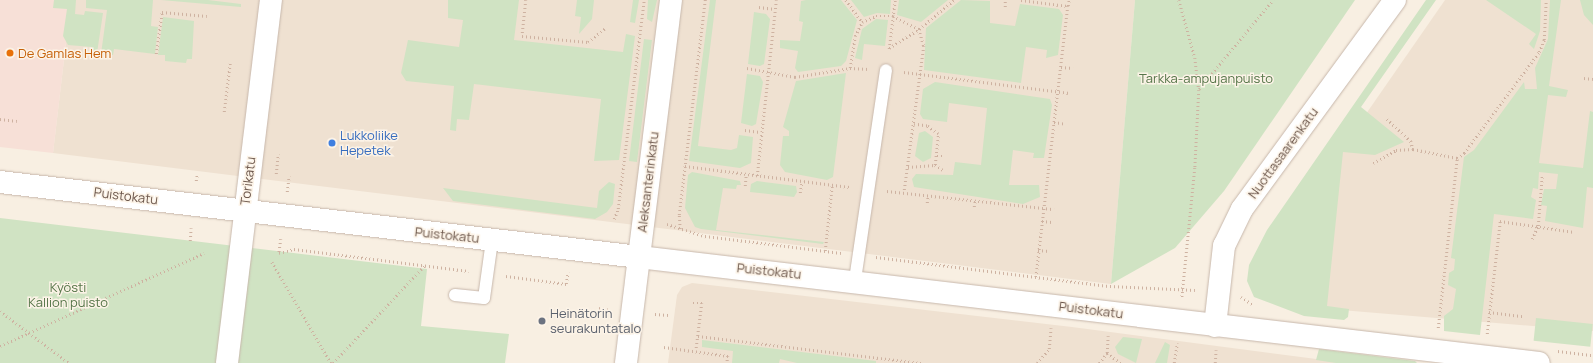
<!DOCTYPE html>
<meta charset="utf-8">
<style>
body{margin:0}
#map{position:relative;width:1593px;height:363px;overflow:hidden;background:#f8efe2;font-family:Manrope,sans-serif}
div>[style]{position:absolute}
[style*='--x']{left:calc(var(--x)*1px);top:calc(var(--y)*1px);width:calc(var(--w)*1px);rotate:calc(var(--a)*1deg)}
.residential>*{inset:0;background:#efe1d1}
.commercial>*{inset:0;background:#f7e0d7}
.green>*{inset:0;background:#d0e3c3;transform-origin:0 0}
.path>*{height:2.5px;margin-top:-1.25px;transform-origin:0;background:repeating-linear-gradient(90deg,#ceb2a1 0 1px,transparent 0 4px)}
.roads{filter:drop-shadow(0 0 1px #c7b7ab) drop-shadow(0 0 1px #c7b7ab)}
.lane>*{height:12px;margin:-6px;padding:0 6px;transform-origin:6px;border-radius:6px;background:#fff}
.street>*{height:22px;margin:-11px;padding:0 11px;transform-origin:11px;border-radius:11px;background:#fff}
.secondary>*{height:22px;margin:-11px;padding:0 11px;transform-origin:11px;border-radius:11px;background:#fff}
.dots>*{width:11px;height:11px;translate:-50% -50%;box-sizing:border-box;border:2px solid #fcf3e7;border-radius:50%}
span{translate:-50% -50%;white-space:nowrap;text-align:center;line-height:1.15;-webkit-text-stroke:3px #fcf3e7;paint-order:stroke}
.food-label{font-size:13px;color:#c56008}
.left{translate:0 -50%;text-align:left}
.park-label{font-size:13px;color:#567649}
.shop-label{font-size:13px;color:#366cbe}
.street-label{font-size:13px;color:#6c574c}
.worship-label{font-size:13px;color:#5b616d}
</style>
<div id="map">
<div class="residential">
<div style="clip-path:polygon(71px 0,1135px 0,1111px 284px,53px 153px)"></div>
<div style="clip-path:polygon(1445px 0,1593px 0,1593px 331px,1317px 308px,1325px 173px)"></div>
<div style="clip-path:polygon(692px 283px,1072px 327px,1347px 363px,668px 363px,677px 295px,682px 287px)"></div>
</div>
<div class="commercial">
<div style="clip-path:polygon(0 0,71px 0,53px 153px,0 147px)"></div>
</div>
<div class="green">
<div style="clip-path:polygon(54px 0,76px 0,75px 14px,84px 15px,85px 11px,103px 13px,97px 53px,92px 53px,92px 47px,68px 45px,63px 36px,67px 9px,53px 8px)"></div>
<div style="clip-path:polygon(86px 0,153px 0,151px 26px,158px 27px,155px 54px,114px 49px,113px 55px,101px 54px,107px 10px,86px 8px)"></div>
<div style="clip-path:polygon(161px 0,208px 0,241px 4px,241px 7px)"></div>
<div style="clip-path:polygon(448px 0,519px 0,514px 40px,623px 52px,626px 34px,635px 36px,619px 160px,594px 161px,601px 99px,474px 84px,469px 120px,457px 119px,456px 131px,450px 130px,454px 86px,406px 81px,401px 73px,408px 40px,459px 47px,463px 20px,448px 18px)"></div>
<div style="clip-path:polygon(577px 0,594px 0,592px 19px,579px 34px,581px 17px,575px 16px)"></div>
<div style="clip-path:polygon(633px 0,639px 0,635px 23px,630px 22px)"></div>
<div style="clip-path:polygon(648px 0,657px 0,652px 22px,647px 19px)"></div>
<div style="clip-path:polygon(710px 0,716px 0,698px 146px,731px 150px,737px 148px,739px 135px,753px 137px,751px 163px,740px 168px,689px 161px)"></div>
<div style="clip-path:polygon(806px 0,841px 0,857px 20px,846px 61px,841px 66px,798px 72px,795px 68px,798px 51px,780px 48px,780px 40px,800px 41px,803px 22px,799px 21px,801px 1px)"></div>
<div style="clip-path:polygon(851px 0,891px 0,890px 14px,877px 13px,864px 17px)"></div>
<div style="clip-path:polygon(899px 0,948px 0,921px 22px,897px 15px)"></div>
<div style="clip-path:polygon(961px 0,990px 1px,990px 23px,1015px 26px,1020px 4px,1059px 9px,1063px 15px,1058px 55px,1046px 58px,1047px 50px,1026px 47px,1021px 83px,924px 70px,926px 28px)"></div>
<div style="clip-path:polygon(1135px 0,1355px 0,1224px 191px,1175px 248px,1111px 284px)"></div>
<div style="clip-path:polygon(1426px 0,1436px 0,1361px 107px,1404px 142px,1375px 155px,1343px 152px,1327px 306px,1349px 309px,1348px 317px,1344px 320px,1304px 316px,1254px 297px,1247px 281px,1249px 265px,1267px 230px)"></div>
<div style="clip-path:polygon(1486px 0,1541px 0,1540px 31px,1534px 49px,1529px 44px,1536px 34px)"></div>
<div style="clip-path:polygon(1550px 0,1561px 0,1549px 86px,1568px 90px,1566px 97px,1548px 95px,1539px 163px,1583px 168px,1590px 111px,1593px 112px,1593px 188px,1587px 187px,1583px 228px,1545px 221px,1547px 206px,1541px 205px,1544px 189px,1556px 189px,1558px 174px,1539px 172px,1538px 189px,1533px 188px,1531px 197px,1536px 200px,1533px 219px,1494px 214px,1480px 335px,1444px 331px,1444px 316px,1453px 309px,1456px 289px,1448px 285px,1449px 273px,1454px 270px,1455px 259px,1451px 258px,1464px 157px,1474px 150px,1524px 82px,1525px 89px,1537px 89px,1535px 68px,1548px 39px)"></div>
<div style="clip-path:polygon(1580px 0,1593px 0,1593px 25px,1584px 15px)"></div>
<div style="clip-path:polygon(754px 12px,766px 14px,770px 19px,764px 64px,760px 66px,748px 64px)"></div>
<div style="clip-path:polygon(163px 17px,194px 21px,192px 59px,187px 59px,186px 63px,165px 61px,165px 55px,158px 55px)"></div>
<div style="clip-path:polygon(876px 19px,888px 20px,885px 46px,864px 44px,862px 60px,855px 58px,862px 29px)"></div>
<div style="left:644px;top:39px;width:8px;height:123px;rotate:7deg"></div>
<div style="clip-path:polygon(846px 73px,833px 177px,827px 180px,785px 172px,780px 165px,783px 136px,789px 136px,789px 131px,783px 127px,796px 81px)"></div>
<div style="clip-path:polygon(747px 74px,760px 76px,763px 82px,756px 124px,752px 126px,741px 123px)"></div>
<div style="clip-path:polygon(935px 82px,1050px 99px,1052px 105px,1044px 158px,1033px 158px,1034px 153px,1013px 150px,1009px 185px,1039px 185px,1040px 197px,1023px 204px,914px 187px,912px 179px,916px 174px,953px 175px,955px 162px,981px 165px,987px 108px,949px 103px,947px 122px,923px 119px,920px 114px,923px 89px)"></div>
<div style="clip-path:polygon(925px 131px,933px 137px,931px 158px,923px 162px,915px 156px,919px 133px)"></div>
<div style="clip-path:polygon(692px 172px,740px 181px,741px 185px,737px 185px,736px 189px,723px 188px,716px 230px,824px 242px,823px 244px,701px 229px,695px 227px,685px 208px,688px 175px)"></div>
<div style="clip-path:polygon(757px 181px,796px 186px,797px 192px,794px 197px,750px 192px,751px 184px)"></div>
<div style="clip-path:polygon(609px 182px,615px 184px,613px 204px,607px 212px,595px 219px,453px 201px,443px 188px,597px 208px,599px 191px)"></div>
<div style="clip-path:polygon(0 218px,427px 269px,421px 326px,509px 334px,505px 363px,0 363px)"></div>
<div style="left:1536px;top:318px;width:57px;height:23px;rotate:6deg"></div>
<div style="clip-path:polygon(1123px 337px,1142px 339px,1136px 363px,1118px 354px,1115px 347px)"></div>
<div style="clip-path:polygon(702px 340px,876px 361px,876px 363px,797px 363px,780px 359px,779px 363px,732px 363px,733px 351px,702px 347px)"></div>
<div style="clip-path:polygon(1165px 342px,1170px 345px,1167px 363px,1155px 363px)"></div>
<div style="clip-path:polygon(1319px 349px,1415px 361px,1417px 363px,1336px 363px,1316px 360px)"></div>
</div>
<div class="path">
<div style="--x:526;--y:0;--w:36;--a:96"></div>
<div style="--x:522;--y:36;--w:66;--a:5.2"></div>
<div style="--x:588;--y:42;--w:22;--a:-39"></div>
<div style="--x:846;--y:0;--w:27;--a:54"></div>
<div style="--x:1021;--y:0;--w:47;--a:7.3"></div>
<div style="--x:1068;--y:6;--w:273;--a:96.7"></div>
<div style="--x:1179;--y:0;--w:60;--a:74.6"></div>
<div style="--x:1195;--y:58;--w:32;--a:83"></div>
<div style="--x:1199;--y:90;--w:78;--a:92.9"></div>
<div style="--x:1195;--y:168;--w:131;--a:95.7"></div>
<div style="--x:1068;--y:6;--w:6;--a:-81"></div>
<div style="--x:759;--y:7;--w:16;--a:7"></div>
<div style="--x:1005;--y:7;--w:7;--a:-90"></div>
<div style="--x:889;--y:48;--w:36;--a:-32"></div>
<div style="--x:919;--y:29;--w:45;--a:-39.6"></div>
<div style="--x:889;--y:49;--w:49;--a:-83"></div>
<div style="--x:156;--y:54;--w:42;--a:-81.9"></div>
<div style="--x:162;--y:12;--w:45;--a:5.1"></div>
<div style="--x:1061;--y:67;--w:12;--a:5"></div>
<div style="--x:747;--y:68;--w:49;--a:10.6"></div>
<div style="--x:795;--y:77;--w:56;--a:-9.3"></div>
<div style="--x:850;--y:68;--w:19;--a:3"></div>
<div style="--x:850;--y:68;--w:32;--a:-81"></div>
<div style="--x:855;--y:36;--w:16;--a:-63"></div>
<div style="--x:862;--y:22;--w:15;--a:-23"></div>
<div style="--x:876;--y:16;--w:17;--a:0"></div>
<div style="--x:893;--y:16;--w:29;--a:27"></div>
<div style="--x:919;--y:29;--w:18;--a:74"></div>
<div style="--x:924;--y:46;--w:148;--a:97.7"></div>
<div style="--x:904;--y:72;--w:167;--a:7.2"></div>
<div style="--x:1584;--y:78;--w:9;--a:6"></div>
<div style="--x:1199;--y:89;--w:116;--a:-50.3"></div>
<div style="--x:224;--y:112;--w:49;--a:-83"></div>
<div style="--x:0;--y:119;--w:17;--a:7"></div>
<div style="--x:1387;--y:119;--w:33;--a:43"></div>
<div style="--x:1411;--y:141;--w:8;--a:76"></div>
<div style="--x:1054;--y:122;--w:12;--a:9"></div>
<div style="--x:745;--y:130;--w:15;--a:8"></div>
<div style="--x:937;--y:156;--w:6;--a:0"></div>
<div style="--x:1373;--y:163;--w:26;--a:-29"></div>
<div style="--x:1396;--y:150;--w:17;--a:-3"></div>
<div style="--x:1413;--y:149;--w:45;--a:11.6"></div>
<div style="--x:1457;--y:158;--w:9;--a:-36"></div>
<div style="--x:1464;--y:153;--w:126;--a:-53.4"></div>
<div style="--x:1539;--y:52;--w:13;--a:-67"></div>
<div style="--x:1544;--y:40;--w:40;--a:-87.1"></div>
<div style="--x:935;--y:165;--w:9;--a:32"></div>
<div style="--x:685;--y:166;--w:166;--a:7.3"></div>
<div style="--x:908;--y:167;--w:27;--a:-4"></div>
<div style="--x:935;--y:165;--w:31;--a:-84"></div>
<div style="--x:938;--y:134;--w:14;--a:-144"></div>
<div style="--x:927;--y:126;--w:13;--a:-171"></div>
<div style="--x:276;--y:174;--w:20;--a:-84"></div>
<div style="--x:757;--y:176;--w:177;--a:-83.8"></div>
<div style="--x:196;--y:181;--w:6;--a:-81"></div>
<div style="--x:745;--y:186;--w:11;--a:-85"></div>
<div style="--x:887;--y:191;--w:168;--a:6.2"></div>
<div style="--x:287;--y:192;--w:16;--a:-83"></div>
<div style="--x:800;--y:193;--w:12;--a:-81"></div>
<div style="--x:927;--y:203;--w:7;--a:-82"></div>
<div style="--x:974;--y:207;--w:6;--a:-81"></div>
<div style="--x:614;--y:219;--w:11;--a:-68"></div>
<div style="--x:618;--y:209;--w:211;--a:-82.9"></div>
<div style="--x:1042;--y:221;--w:10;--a:6"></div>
<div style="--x:667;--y:224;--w:40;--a:18"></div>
<div style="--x:705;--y:236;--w:137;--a:7.1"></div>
<div style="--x:680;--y:229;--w:14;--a:-94"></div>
<div style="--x:679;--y:215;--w:217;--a:-83.1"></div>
<div style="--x:281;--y:239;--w:14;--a:98"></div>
<div style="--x:279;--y:253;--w:16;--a:-15"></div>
<div style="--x:294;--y:249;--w:176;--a:7.2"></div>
<div style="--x:1532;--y:239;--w:14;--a:-65"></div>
<div style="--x:1538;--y:226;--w:50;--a:-85.4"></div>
<div style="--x:190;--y:241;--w:13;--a:-86"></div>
<div style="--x:1038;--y:250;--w:11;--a:5"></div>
<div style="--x:825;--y:251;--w:66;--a:-83.9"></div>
<div style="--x:876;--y:257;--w:236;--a:7.1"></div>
<div style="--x:1110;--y:286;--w:85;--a:2.7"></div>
<div style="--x:272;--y:262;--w:117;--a:59.7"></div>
<div style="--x:506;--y:276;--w:61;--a:7.6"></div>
<div style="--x:566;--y:284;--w:12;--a:-81"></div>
<div style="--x:1241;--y:297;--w:15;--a:32"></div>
<div style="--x:693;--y:303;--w:9;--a:0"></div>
<div style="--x:702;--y:303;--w:48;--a:97.1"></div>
<div style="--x:599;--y:308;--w:11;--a:10"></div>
<div style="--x:0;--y:311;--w:86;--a:37"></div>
<div style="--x:1489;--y:312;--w:34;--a:7"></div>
<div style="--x:655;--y:314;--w:13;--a:4"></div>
<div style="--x:1438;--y:328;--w:171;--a:-83.6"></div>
<div style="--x:1487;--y:334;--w:114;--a:-83.4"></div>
<div style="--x:1500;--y:221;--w:75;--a:8.5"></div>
<div style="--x:698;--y:336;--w:226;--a:6.9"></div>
<div style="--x:0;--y:346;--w:224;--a:-24.5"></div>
<div style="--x:664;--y:347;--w:65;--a:8"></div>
<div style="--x:728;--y:356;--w:7;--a:98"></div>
<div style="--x:1558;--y:351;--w:35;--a:7"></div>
<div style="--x:1107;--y:353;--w:17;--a:36"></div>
<div style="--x:333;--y:363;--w:134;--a:-46.8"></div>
<div style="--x:1037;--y:363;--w:18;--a:-49"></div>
<div style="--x:1049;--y:349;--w:21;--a:-85"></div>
<div style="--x:1099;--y:363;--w:13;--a:-51"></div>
<div style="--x:1107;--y:353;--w:17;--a:-87"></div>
<div style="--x:1174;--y:363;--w:20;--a:-81"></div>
<div style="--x:1215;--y:363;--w:13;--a:-86"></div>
</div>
<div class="roads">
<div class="lane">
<div style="--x:855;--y:280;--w:212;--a:-81.6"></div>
<div style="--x:455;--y:295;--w:29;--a:6"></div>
<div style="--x:484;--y:298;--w:59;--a:-82.1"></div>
</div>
<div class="street">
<div style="--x:671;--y:0;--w:259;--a:97.1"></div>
<div style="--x:639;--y:257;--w:906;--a:6.72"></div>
<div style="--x:1215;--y:326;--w:81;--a:-83.6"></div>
<div style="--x:1224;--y:246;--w:41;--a:-64.1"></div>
<div style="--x:1242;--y:209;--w:259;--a:-53.8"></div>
<div style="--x:227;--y:363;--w:366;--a:-83.1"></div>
</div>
<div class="secondary">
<div style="--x:0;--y:182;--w:643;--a:6.69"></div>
<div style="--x:639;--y:257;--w:107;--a:97"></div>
</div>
</div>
<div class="dots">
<div style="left:10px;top:53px;background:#e8710a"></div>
<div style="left:332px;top:143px;background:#3f7fe0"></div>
<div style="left:542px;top:321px;background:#6b7280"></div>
</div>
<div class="food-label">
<span class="left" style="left:18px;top:53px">De Gamlas Hem</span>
</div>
<div class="park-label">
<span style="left:1206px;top:78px">Tarkka-ampujanpuisto</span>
<span style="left:68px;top:295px">Kyösti<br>Kallion puisto</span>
</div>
<div class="shop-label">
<span class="left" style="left:340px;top:143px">Lukkoliike<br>Hepetek</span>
</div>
<div class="street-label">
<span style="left:1283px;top:153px;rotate:-54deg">Nuottasaarenkatu</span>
<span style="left:248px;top:181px;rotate:-83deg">Torikatu</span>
<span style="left:648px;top:182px;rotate:-83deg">Aleksanterinkatu</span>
<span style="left:126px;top:196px;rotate:7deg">Puistokatu</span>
<span style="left:447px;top:235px;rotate:6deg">Puistokatu</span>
<span style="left:769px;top:271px;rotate:6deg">Puistokatu</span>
<span style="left:1091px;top:310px;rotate:7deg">Puistokatu</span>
</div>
<div class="worship-label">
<span class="left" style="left:550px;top:321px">Heinätorin<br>seurakuntatalo</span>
</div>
</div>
